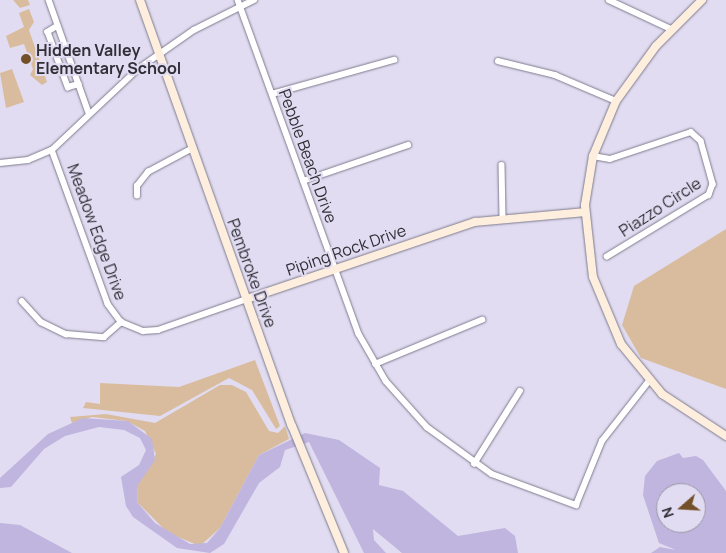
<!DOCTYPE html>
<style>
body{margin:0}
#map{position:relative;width:726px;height:553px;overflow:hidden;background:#e1dcf1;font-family:Manrope,sans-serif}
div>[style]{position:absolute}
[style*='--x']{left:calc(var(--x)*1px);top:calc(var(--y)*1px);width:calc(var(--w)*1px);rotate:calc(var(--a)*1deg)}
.green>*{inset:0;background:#d9bc9e}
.water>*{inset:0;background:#bfb5de}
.roads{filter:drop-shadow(0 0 1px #7f7b8d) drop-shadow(0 0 1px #7f7b8d)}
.street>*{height:5.5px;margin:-2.75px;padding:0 2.75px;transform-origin:2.75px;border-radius:2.75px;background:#fff}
.secondary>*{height:8px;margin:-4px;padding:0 4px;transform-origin:4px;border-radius:4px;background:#fdeedd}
.dots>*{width:14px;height:14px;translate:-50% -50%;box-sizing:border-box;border:2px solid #e1dcf1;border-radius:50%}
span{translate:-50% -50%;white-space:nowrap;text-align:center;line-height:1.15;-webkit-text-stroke:4px #e1dcf1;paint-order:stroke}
.poi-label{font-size:16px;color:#302e36;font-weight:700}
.left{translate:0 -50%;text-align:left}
.street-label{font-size:16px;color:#302e36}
.north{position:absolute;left:656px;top:483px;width:50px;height:50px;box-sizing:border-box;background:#e1dcf1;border:1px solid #9a96a6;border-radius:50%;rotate:251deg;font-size:14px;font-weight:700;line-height:20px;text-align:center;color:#302e36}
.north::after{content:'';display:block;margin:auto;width:18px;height:22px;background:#735029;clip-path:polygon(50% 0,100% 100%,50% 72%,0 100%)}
</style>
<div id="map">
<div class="green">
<div style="clip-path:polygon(13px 0,28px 0,30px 5px,20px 8px)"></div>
<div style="clip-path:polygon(29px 9px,34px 22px,29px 30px,47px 82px,42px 85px,30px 75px,33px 69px,24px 44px,10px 48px,6px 36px,24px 27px,19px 13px)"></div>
<div style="clip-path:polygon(12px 69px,24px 102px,6px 108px,0 73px)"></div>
<div style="clip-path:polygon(726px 229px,726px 389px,641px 358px,622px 325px,634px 286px)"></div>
<div style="clip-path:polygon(255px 360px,280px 426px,276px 429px,252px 390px,229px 378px,160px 416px,83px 408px,86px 402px,100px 404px,100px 383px,179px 387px)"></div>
<div style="clip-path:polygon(220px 385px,232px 385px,246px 392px,269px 431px,278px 433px,285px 426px,289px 439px,259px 455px,220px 528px,200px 546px,168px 533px,137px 502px,138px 485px,156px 454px,145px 431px,127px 421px,92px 417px,72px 423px,70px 417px,106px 414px,155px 423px)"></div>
</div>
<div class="water">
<div style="clip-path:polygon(83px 418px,128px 421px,152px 439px,155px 460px,138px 485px,137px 502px,155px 523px,190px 544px,207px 543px,220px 528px,259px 455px,305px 433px,339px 440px,380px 468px,379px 485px,403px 491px,458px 536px,505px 528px,515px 536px,518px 553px,402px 553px,373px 529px,374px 540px,386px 553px,364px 553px,309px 442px,285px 450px,280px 467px,259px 483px,224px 544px,210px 553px,177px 548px,133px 517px,126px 506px,121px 477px,139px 465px,146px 450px,140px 438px,124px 430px,99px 427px,65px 436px,44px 449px,11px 487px,0 488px,0 478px,48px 434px)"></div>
<div style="clip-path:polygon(evenodd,679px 453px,683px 458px,696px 456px,703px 460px,726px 491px,726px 553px,651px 553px,660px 547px,676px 550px,659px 543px,643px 495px,645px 476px,657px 461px,679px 453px,666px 493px,696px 493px,696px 523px,666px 523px,666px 493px)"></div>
<div style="clip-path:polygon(0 523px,20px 525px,72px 553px,0 553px)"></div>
</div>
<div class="roads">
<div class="street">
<div style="--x:49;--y:0;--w:120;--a:70.5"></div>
<div style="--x:238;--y:0;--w:355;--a:70.1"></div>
<div style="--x:359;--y:334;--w:54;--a:60.1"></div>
<div style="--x:386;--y:381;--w:62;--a:48.3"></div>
<div style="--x:427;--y:427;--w:80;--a:35.9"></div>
<div style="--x:492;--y:474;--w:90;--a:20.3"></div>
<div style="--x:576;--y:505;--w:69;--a:-67.9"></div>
<div style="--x:602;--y:441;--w:76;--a:-51.9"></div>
<div style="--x:609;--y:0;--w:68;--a:25.1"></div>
<div style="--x:58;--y:26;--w:12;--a:149"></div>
<div style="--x:48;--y:32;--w:59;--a:70"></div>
<div style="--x:68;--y:87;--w:11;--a:-15"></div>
<div style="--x:498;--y:61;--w:59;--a:13.8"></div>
<div style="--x:555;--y:75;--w:66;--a:23.1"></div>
<div style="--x:272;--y:94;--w:127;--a:-15.6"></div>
<div style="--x:52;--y:150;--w:164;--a:70"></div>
<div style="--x:108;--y:304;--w:22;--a:54"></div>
<div style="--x:121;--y:322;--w:24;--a:22"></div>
<div style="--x:143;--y:331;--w:15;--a:-4"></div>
<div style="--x:158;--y:330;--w:94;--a:-19.2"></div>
<div style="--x:593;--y:156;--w:17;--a:10"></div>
<div style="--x:610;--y:159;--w:85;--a:-18.4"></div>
<div style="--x:691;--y:132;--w:13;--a:42"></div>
<div style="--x:701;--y:141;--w:45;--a:74.4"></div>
<div style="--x:713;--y:184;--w:12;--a:110"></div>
<div style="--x:709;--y:195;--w:119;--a:148.7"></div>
<div style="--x:0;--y:163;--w:28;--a:-6"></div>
<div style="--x:28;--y:160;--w:26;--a:-23"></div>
<div style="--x:52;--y:150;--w:118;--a:-43.3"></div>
<div style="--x:138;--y:69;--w:68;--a:-34.9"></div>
<div style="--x:194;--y:30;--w:67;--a:-26.6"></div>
<div style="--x:502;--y:165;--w:52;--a:88.9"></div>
<div style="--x:303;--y:181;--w:111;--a:-18.9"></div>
<div style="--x:137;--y:196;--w:10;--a:-90"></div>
<div style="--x:137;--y:186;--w:18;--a:-52"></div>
<div style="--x:148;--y:172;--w:51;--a:-28.1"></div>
<div style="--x:22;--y:301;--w:28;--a:48"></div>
<div style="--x:41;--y:322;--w:28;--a:26"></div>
<div style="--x:66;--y:334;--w:38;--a:5"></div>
<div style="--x:104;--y:337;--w:23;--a:-41"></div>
<div style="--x:375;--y:364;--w:116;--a:-22.4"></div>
<div style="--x:474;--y:464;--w:86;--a:-57.8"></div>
</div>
<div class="secondary">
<div style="--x:140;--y:0;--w:452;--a:70.4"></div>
<div style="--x:292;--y:426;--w:137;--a:67.7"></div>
<div style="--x:702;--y:0;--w:65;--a:135"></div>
<div style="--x:656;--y:46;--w:68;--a:126"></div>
<div style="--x:616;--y:101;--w:60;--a:112.7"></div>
<div style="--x:593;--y:156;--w:50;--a:99.3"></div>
<div style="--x:585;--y:205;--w:72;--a:83.7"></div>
<div style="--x:593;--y:277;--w:73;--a:67.3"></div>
<div style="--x:621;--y:344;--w:65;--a:50.6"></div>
<div style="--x:662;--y:394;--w:77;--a:33.3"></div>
<div style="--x:247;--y:299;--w:241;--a:-18.7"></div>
<div style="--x:475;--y:222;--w:110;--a:-5.2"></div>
</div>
</div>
<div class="dots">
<div style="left:26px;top:59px;background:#735029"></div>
</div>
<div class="poi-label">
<span class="left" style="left:36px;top:59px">Hidden Valley<br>Elementary School</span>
</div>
<div class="street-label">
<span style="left:308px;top:156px;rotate:70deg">Pebble Beach Drive</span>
<span style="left:660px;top:207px;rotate:-33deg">Piazzo Circle</span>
<span style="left:97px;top:232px;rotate:70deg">Meadow Edge Drive</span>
<span style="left:346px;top:250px;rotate:-19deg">Piping Rock Drive</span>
<span style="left:252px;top:273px;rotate:70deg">Pembroke Drive</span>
</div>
<div class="north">N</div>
</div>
